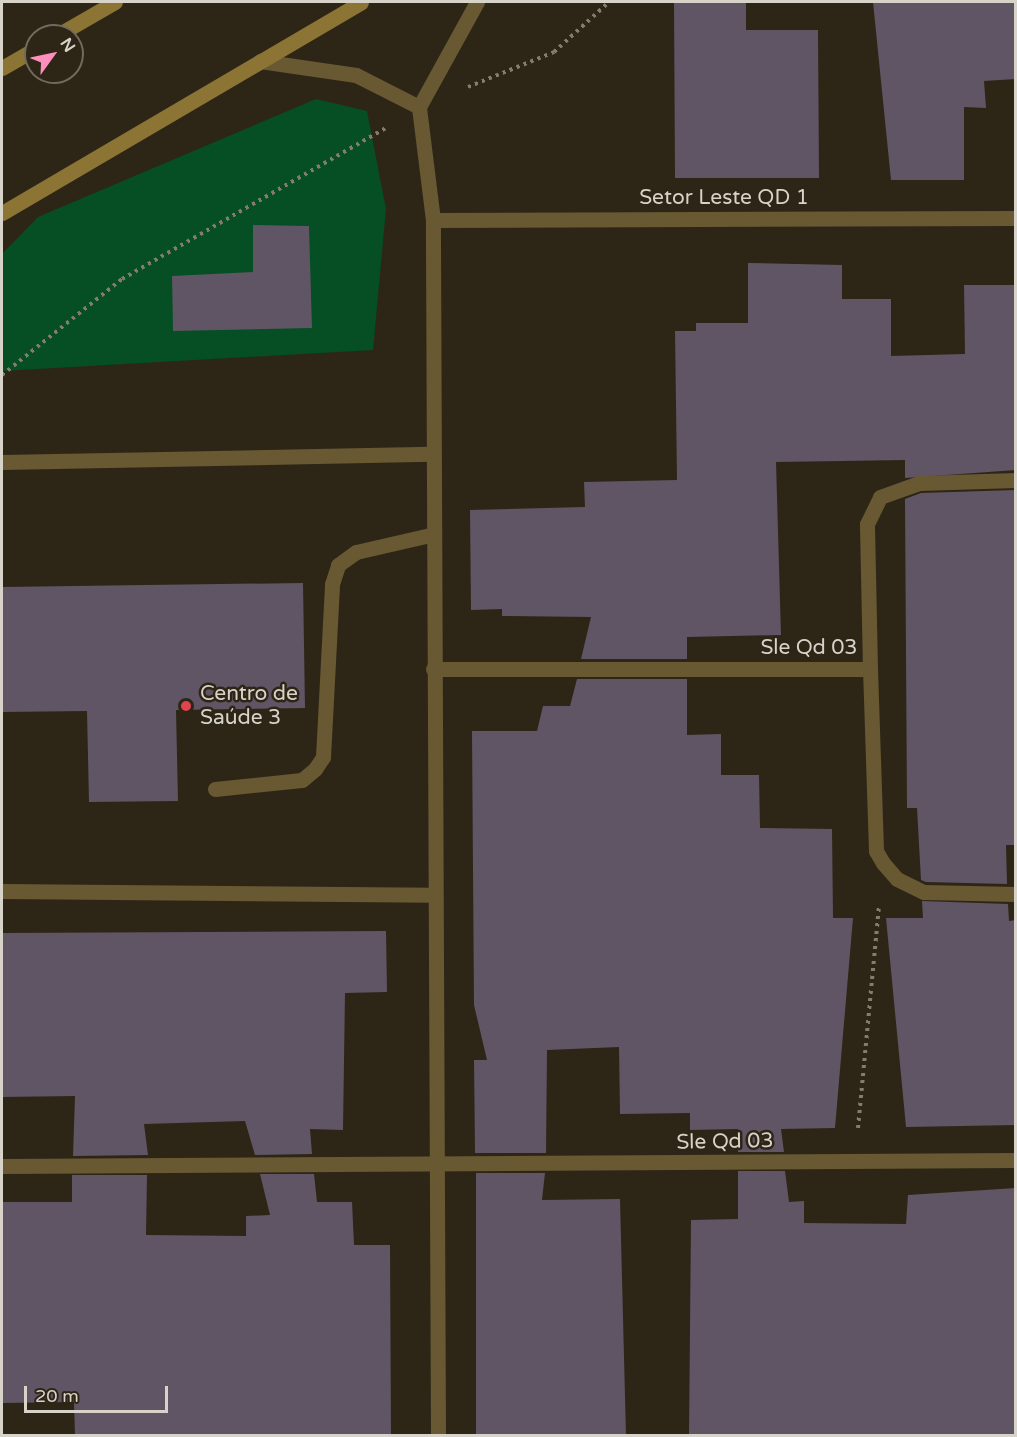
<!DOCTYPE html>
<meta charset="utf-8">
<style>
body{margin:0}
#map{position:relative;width:1017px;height:1437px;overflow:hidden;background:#2d2617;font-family:"Varela Round",sans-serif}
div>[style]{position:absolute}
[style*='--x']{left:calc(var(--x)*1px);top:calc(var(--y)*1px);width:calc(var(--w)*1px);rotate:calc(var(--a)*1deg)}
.green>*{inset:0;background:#064e23}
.building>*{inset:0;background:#605564}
.path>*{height:4px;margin-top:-2px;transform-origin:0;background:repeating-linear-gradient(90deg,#837d71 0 3px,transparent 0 7.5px)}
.service>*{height:15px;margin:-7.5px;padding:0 7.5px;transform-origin:7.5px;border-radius:7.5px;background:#685933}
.minor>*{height:15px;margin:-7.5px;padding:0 7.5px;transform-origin:7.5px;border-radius:7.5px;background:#685933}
.secondary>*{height:15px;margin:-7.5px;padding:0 7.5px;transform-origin:7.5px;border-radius:7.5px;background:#8c7434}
.dots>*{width:16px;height:16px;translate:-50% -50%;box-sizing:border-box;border:3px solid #2d2617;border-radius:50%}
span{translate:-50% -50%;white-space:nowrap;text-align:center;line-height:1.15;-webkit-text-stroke:5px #2d2617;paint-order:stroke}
.street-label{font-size:21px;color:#d8d3c9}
.poi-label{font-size:21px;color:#d8d3c9}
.left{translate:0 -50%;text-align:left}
.frame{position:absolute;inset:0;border:3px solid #d8d3c9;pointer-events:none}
.north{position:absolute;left:24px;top:24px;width:60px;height:60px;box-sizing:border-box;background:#2d2617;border:2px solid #716b5e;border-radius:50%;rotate:57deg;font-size:16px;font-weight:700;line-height:24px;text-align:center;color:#d8d3c9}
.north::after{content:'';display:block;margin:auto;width:21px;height:27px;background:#fe8ebb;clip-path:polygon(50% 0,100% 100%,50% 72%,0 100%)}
.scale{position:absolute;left:24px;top:1386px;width:144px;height:27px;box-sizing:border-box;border:3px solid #d8d3c9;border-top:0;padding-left:8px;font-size:18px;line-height:21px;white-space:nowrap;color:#d8d3c9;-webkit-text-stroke:4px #2d2617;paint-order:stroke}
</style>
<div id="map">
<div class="green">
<div style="clip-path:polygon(316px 99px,367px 111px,386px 209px,373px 350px,2px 371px,2px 254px,38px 217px)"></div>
</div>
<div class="building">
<div style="clip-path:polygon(674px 2px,746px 2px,746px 30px,818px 30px,819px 178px,675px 178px)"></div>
<div style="clip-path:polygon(873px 2px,1016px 2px,1016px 79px,984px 81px,986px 108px,964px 107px,964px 180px,891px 180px)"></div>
<div style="clip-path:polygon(253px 225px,309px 226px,312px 328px,173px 331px,172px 276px,253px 272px)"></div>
<div style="clip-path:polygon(748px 263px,842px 265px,842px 299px,891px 299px,891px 356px,965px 354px,964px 285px,1016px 285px,1016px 470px,905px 478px,905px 460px,776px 462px,781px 635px,687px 637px,687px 659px,581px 659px,591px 617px,502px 616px,502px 609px,471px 610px,470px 510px,585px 507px,584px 482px,677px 480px,675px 331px,696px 331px,696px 323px,748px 323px)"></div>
<div style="clip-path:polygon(1016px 490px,1016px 845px,1006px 845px,1007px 884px,926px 882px,921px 880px,917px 808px,907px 808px,905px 499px,921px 493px)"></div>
<div style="clip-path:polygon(303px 583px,305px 708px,176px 710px,178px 801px,89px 802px,87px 711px,2px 712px,2px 587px)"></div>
<div style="clip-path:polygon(577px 679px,687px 679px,687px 735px,721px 734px,721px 775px,759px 775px,760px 828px,832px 829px,833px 918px,853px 918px,835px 1128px,781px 1129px,784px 1152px,738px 1152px,738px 1129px,690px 1130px,690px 1113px,620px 1114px,619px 1047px,547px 1050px,546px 1153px,475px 1153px,474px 1060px,487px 1060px,474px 1005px,472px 731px,537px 731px,543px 706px,570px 706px)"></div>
<div style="clip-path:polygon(922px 901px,1008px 904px,1009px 921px,1016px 920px,1016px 1125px,906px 1127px,886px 918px,923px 918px)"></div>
<div style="clip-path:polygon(386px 931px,387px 992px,345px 993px,343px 1130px,310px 1129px,312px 1154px,255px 1155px,245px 1121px,144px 1124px,148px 1155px,73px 1156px,75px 1096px,2px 1097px,2px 933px)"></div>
<div style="clip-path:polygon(738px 1171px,785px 1171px,789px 1202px,804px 1201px,804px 1223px,906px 1224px,908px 1195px,1016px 1188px,1016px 1436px,689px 1436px,691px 1220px,738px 1219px)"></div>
<div style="clip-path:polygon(476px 1173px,545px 1173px,542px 1200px,620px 1199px,626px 1436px,476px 1436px)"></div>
<div style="clip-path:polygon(260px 1174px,314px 1174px,317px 1202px,352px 1202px,354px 1245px,390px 1245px,391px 1436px,75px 1436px,74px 1402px,2px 1403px,3px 1202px,72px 1202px,72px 1175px,147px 1175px,146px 1235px,246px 1236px,246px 1216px,270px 1215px)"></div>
</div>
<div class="path">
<div style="--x:468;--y:87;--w:93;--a:-22.1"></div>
<div style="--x:554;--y:52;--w:74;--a:-42.3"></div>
<div style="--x:2;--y:375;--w:154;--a:-38.7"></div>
<div style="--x:122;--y:279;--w:304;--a:-29.8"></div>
<div style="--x:858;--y:1128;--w:224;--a:-84.6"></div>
</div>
<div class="service">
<div style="--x:215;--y:789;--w:87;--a:-5.9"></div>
<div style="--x:302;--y:780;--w:17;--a:-40"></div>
<div style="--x:315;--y:769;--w:14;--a:-56"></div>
<div style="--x:323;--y:757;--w:173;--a:-87"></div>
<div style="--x:332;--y:584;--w:20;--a:-72"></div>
<div style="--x:338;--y:565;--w:22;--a:-36"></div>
<div style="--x:356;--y:552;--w:76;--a:-12.9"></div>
<div style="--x:2;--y:891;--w:431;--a:0.5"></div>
</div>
<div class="minor">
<div style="--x:260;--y:61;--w:97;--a:8.3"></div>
<div style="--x:356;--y:75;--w:71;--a:26.9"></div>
<div style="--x:433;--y:220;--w:583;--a:-0.2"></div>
<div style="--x:2;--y:462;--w:429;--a:-1.1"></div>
<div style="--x:433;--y:669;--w:437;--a:0"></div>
<div style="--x:870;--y:669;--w:145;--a:-91.2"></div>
<div style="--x:867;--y:524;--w:30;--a:-64"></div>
<div style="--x:880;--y:497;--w:41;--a:-19.7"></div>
<div style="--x:919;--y:483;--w:97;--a:-1.8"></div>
<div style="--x:870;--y:669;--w:182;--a:88.1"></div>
<div style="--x:876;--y:851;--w:14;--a:60"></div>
<div style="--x:883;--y:863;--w:21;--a:49"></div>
<div style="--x:897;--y:879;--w:30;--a:26"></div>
<div style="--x:924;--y:892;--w:92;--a:1.2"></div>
<div style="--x:2;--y:1166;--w:1014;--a:-0.34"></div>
<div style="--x:438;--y:1436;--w:1216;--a:-90.24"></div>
<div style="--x:433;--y:220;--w:114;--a:-97.1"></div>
<div style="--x:419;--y:107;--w:120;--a:-61.1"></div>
</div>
<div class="secondary">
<div style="--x:56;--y:36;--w:68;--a:-30"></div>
<div style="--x:2;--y:68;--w:39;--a:-30"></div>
<div style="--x:2;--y:213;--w:416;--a:-30.4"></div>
</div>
<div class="dots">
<div style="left:186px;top:706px;background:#e0444e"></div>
</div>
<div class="street-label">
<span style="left:724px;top:198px">Setor Leste QD 1</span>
<span style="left:809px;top:648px">Sle Qd 03</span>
<span style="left:725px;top:1142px;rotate:-1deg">Sle Qd 03</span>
</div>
<div class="poi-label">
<span class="left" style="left:200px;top:706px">Centro de<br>Saúde 3</span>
</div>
<div class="frame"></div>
<div class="north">N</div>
<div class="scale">20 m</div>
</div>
